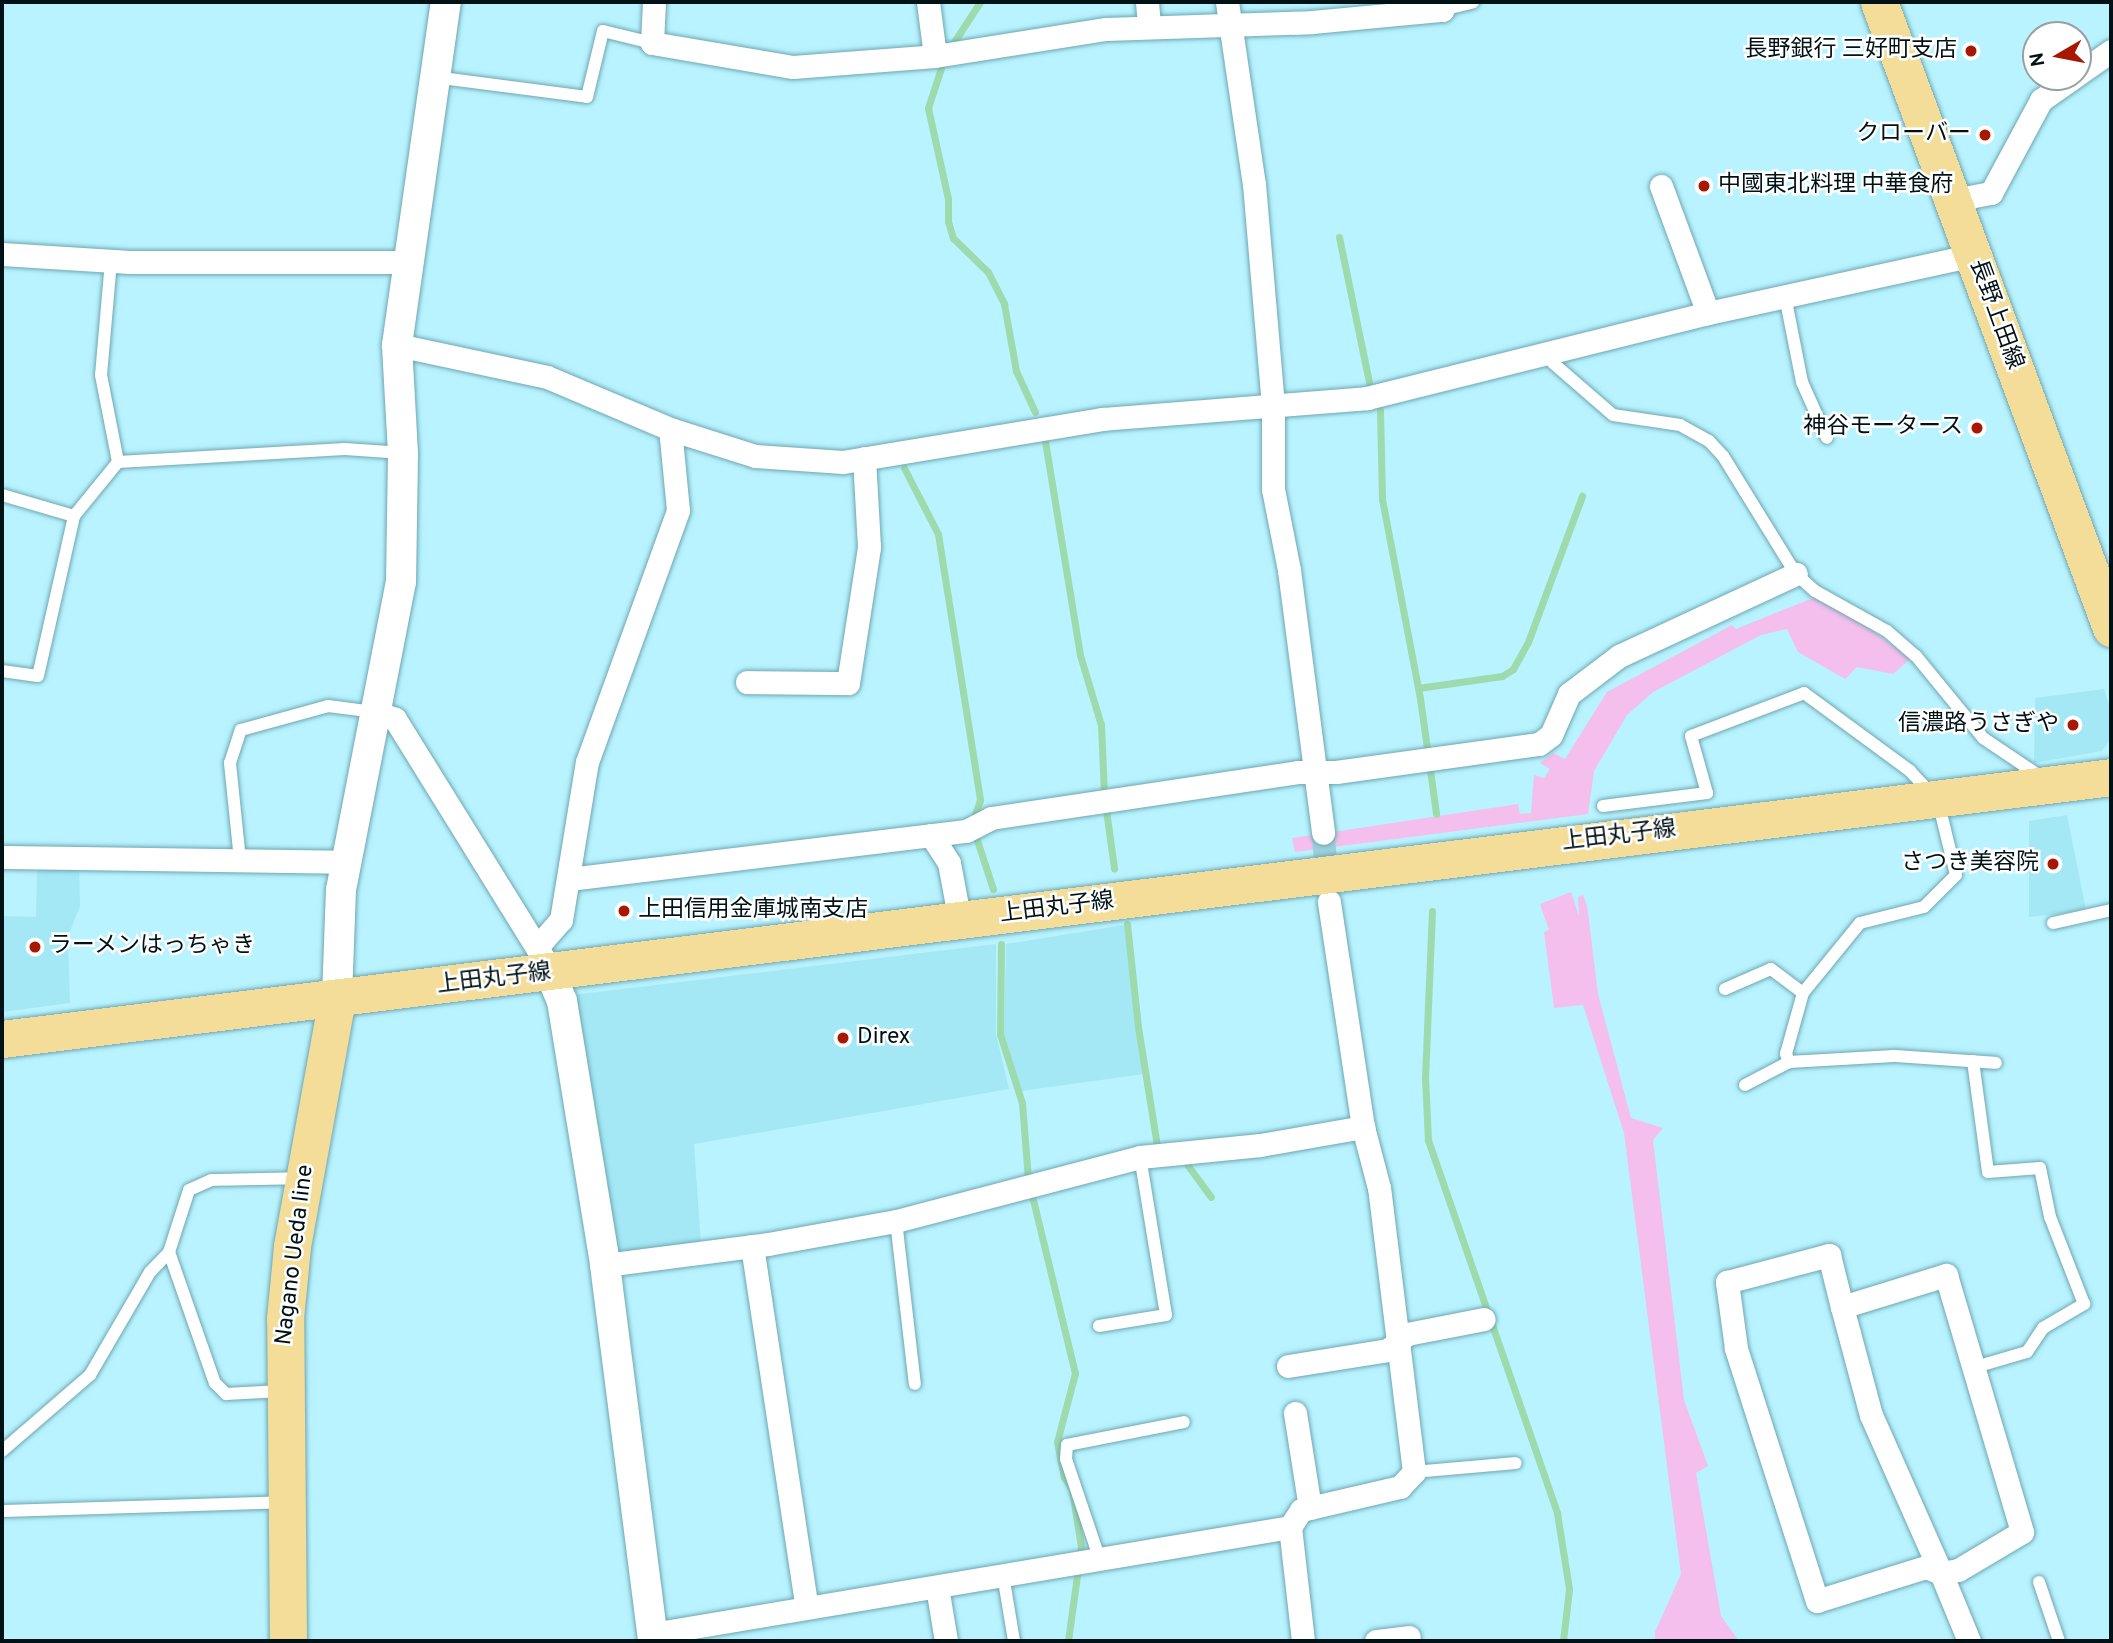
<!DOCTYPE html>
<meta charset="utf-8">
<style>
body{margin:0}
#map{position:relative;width:2113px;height:1643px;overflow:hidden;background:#b8f3ff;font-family:Overpass,"Noto Sans JP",sans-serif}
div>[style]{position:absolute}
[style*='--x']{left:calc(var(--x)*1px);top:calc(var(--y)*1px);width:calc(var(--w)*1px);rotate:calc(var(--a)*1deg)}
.built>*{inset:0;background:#a4e8f5}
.green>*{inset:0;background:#f4bfec}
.stream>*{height:7px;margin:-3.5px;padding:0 3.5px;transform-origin:3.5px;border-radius:3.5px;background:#9ddaac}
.minor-tunnel>*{height:23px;margin-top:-11.5px;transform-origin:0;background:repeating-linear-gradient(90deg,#9cd1dc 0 23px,transparent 0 34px)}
.roads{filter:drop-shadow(0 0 2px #6fa7b2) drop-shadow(0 0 2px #6fa7b2)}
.service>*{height:12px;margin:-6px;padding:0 6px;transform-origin:6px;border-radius:6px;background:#fff}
.minor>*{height:23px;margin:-11.5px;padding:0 11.5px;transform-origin:11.5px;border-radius:11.5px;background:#fff}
.tertiary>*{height:30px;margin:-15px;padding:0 15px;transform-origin:15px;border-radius:15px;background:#fff}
.primary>*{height:37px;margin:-18.5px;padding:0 18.5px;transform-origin:18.5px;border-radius:18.5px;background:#f3dd99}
.dots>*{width:19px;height:19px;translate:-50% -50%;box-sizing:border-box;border:4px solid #fff;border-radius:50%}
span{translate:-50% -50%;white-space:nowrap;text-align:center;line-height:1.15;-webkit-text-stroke:5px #fff;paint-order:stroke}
.poi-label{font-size:23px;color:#001216}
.right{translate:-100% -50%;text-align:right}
.left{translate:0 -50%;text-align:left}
.street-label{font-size:23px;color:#001216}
.frame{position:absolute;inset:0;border:4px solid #001216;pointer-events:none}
.north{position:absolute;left:2022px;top:21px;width:70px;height:70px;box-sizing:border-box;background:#fff;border:2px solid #99a0a2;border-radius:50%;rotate:260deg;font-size:19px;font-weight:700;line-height:28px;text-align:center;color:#001216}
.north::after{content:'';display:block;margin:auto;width:24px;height:32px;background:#a81700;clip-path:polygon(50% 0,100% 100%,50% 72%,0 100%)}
</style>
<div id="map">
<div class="built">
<div style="clip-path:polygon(2104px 689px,2111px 711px,2111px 739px,2102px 751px,2034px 763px,2035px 698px)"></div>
<div style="clip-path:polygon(2067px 815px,2086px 910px,2029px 917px,2029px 821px)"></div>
<div style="clip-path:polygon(79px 865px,80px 906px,68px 936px,70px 1003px,2px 1012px,2px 916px,36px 917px,37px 869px)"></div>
<div style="clip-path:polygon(1124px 925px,1144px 1074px,1021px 1091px,1004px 1034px,1006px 944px)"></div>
<div style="clip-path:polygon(996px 944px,996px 1034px,1009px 1089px,694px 1144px,701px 1245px,617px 1256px,572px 995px)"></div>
</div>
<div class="green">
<div style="clip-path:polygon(1813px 598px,1864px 624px,1910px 659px,1893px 674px,1857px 667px,1845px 679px,1798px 652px,1787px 629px,1761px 635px,1653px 692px,1627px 715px,1594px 771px,1588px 814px,1295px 852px,1292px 838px,1333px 832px,1518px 804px,1520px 814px,1531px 813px,1534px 775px,1544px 778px,1550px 769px,1540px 763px,1553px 753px,1565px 759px,1607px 692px,1732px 625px,1736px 629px)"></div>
<div style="clip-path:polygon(1571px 892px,1579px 916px,1578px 897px,1583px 895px,1587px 905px,1598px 994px,1631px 1118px,1663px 1128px,1653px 1140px,1684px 1400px,1708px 1466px,1696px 1473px,1721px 1616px,1739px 1641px,1655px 1641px,1655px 1632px,1681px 1574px,1624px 1133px,1583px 1005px,1554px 1008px,1544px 932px,1549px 930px,1540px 904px)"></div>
</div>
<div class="stream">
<div style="--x:952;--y:45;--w:51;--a:-56.9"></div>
<div style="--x:941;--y:68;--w:42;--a:108"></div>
<div style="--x:928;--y:108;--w:93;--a:77.6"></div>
<div style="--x:948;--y:199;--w:22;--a:90"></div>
<div style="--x:948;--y:221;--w:18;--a:74"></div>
<div style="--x:953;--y:238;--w:49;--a:44.2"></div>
<div style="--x:988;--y:272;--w:36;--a:63"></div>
<div style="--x:1004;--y:304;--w:68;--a:79.8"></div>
<div style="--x:1016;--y:371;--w:45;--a:65.1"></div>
<div style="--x:1339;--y:237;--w:148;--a:78.3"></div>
<div style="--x:1380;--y:410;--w:89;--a:88.7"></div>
<div style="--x:1382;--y:499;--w:203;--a:79.2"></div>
<div style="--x:1420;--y:698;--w:117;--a:82.1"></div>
<div style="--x:1044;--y:435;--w:223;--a:80.7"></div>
<div style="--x:1080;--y:655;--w:73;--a:73.3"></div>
<div style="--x:1101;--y:725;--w:68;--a:87.5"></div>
<div style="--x:904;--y:468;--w:74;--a:62.7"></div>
<div style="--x:938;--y:534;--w:269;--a:81"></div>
<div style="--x:980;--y:800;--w:21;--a:109"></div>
<div style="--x:1418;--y:688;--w:85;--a:-8.1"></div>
<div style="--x:1502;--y:676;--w:13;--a:-32"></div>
<div style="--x:1513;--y:669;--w:31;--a:-61"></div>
<div style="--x:1528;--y:642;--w:156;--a:-69.7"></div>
<div style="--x:1106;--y:810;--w:59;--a:82.1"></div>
<div style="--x:975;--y:834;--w:58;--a:71.9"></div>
<div style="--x:1432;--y:911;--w:166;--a:92.4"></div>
<div style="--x:1425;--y:1077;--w:63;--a:87.3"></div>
<div style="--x:1428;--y:1140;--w:395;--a:70.9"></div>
<div style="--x:1557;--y:1513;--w:77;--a:81"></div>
<div style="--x:1569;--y:1589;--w:52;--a:96.6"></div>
<div style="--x:1127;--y:924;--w:104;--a:83.9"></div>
<div style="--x:1138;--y:1027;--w:120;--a:80.9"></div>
<div style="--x:1157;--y:1145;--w:7;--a:34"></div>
<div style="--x:1001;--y:944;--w:90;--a:90.6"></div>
<div style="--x:1000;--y:1034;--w:72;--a:72.3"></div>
<div style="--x:1022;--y:1103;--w:76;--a:85.5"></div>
<div style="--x:1028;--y:1179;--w:200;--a:76.4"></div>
<div style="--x:1075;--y:1373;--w:71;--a:104.6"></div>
<div style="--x:1057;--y:1442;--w:36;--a:79"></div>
<div style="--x:1064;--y:1477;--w:15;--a:58"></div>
<div style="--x:1072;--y:1490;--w:58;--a:81"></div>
<div style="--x:1081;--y:1547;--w:95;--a:97.9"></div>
<div style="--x:1183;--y:1159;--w:47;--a:53.6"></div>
</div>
<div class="minor-tunnel">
<div style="--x:1323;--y:833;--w:53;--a:84.6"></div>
</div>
<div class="roads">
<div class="service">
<div style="--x:1442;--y:10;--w:32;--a:-14"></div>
<div style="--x:434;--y:77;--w:154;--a:7.4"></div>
<div style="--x:587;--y:97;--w:68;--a:-76.4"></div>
<div style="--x:603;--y:31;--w:50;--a:13.8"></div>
<div style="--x:111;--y:261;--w:114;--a:95"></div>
<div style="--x:101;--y:375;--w:89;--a:78.9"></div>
<div style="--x:1785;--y:296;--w:88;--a:78.8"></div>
<div style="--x:1802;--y:382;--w:61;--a:65.9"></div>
<div style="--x:1547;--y:351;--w:13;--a:63"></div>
<div style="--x:1553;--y:363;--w:79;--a:40.9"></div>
<div style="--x:1613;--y:415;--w:68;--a:8.5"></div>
<div style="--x:1680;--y:425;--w:33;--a:29"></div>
<div style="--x:1709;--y:441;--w:21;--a:47"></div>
<div style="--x:1723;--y:456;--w:139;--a:58.3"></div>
<div style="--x:1796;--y:574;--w:25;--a:42"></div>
<div style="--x:1815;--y:591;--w:82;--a:29.1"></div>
<div style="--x:1887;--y:631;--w:38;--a:41"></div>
<div style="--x:1916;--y:656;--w:106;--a:50.7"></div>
<div style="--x:1983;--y:738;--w:70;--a:33.9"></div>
<div style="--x:2;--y:495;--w:75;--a:16.3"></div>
<div style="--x:74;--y:516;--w:70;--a:-50.8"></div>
<div style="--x:118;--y:462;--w:227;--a:-3.3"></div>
<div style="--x:345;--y:449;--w:58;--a:3.9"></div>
<div style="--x:2;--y:671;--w:36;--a:8"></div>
<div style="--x:38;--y:676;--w:164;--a:-77.3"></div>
<div style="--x:1603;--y:806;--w:105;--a:-7.1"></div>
<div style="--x:1707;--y:793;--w:59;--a:-105.7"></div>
<div style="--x:1691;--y:736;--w:121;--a:-20.8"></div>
<div style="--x:1804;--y:693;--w:132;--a:36.3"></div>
<div style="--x:1910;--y:771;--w:41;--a:47"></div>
<div style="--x:1938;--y:801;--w:76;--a:76.3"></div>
<div style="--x:1956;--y:875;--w:45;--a:135"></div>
<div style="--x:1924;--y:907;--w:66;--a:166"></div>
<div style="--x:1860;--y:923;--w:90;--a:129.2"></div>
<div style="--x:1803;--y:993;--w:63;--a:105.6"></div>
<div style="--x:1786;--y:1054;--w:9;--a:69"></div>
<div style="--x:240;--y:860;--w:98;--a:-95.9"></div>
<div style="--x:230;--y:763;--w:35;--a:-72"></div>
<div style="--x:241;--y:730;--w:90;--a:-15.4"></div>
<div style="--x:328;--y:706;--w:46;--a:7.4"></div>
<div style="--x:2053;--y:923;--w:59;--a:-12.6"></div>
<div style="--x:1725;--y:989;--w:50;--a:-23.5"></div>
<div style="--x:1771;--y:969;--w:40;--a:37"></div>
<div style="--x:1745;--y:1085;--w:50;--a:-27.6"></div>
<div style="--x:1789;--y:1062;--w:105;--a:-3.3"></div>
<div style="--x:1894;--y:1056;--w:102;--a:3.9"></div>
<div style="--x:896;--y:1221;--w:164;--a:83.4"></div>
<div style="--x:169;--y:1252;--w:139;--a:70.7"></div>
<div style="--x:215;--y:1383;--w:16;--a:45"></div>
<div style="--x:226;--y:1394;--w:55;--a:-3.1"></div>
<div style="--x:1099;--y:1326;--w:68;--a:-9.3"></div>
<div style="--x:1166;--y:1315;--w:160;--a:-99.3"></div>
<div style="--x:1972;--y:1368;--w:57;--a:-16.2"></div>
<div style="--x:2027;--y:1352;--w:29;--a:-56"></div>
<div style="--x:2043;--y:1328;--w:48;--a:-30.3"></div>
<div style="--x:2084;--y:1304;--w:93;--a:-111.3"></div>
<div style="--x:2050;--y:1217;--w:50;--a:-101.5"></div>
<div style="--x:2040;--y:1168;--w:52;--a:175.6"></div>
<div style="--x:1988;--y:1172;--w:112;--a:-97.7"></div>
<div style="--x:2;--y:1451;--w:116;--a:-40.8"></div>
<div style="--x:90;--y:1375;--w:119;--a:-59.8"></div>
<div style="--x:150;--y:1272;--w:28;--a:-46"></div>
<div style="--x:169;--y:1252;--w:65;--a:-72.1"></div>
<div style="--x:189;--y:1190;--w:24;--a:-24"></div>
<div style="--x:211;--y:1180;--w:92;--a:-1.2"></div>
<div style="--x:1414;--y:1472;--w:102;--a:-5"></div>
<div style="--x:2;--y:1511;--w:283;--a:-1.8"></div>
<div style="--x:1100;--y:1560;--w:107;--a:-108.6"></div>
<div style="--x:1066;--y:1459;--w:14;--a:-86"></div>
<div style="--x:1067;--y:1445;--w:119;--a:-11.1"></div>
<div style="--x:1003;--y:1575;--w:67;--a:80.5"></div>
<div style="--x:2039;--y:1582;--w:62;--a:71.3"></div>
</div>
<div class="minor">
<div style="--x:654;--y:2;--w:41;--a:92.8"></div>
<div style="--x:652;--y:43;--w:143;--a:9.7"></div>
<div style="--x:793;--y:67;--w:142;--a:-4.4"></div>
<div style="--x:935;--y:56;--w:173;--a:-9"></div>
<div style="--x:1106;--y:29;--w:206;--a:-1.9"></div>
<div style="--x:1312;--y:22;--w:131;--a:-5.3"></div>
<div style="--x:1442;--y:10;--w:8;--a:-104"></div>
<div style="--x:928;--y:2;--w:54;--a:82.6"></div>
<div style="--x:1147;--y:2;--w:24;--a:85"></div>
<div style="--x:1227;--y:2;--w:184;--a:81.6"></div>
<div style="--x:1254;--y:184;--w:224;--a:85.1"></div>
<div style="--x:1273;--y:407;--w:82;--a:90"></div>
<div style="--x:1273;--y:489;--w:83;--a:78.8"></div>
<div style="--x:1289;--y:570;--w:265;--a:82.6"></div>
<div style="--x:2078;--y:74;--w:40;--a:-34.9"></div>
<div style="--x:1661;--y:186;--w:135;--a:69.7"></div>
<div style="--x:1954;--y:200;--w:38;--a:-11"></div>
<div style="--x:1991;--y:193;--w:106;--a:-61.7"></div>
<div style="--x:2041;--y:100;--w:40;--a:-34.9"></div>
<div style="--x:2;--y:254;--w:128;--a:3.6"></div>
<div style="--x:130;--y:262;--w:276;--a:0"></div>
<div style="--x:397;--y:345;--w:153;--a:12"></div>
<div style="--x:547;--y:377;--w:134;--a:22.9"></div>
<div style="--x:670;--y:429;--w:89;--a:17.6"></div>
<div style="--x:755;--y:456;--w:88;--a:3.9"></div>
<div style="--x:843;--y:462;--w:263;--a:-9.4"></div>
<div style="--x:1102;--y:419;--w:266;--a:-4.5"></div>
<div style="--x:1367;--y:398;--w:351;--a:-14"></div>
<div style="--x:1708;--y:313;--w:271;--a:-12.3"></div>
<div style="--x:747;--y:682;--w:101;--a:0.6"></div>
<div style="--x:848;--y:683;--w:138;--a:-81.2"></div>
<div style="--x:869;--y:547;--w:89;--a:-93.2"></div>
<div style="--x:374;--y:712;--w:22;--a:18"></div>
<div style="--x:395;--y:719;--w:282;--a:58.2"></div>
<div style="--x:931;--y:835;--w:33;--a:57"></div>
<div style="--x:949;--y:863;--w:60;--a:79.4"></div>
<div style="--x:2;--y:857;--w:345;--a:0.8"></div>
<div style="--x:569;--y:879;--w:400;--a:-6.9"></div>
<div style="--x:966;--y:831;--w:28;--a:-27"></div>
<div style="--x:991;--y:818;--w:310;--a:-8.5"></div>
<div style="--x:1298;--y:772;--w:38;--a:0"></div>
<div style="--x:1336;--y:772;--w:205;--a:-7.9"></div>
<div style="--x:1539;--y:744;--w:15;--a:-37"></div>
<div style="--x:1551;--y:735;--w:45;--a:-66.3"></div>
<div style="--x:1569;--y:694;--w:63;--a:-37.2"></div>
<div style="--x:1619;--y:656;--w:195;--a:-24.9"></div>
<div style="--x:538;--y:946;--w:35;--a:-49"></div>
<div style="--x:561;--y:920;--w:160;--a:-80.7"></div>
<div style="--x:587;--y:762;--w:268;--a:-70.1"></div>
<div style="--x:678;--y:510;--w:81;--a:-95.6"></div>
<div style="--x:752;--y:1246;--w:363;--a:81.4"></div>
<div style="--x:605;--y:1265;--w:164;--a:-7.3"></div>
<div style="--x:768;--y:1244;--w:130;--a:-10.2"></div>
<div style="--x:896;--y:1221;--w:252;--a:-14.7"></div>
<div style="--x:1140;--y:1157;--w:121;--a:-5.7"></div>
<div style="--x:1260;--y:1145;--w:105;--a:-9.9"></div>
<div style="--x:1842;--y:1307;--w:109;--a:-17.1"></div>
<div style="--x:1946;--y:1275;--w:268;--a:73.5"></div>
<div style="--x:2022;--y:1532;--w:74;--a:149.3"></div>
<div style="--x:1958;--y:1570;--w:17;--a:170"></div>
<div style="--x:1941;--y:1573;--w:16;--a:-158"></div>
<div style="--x:1926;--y:1567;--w:114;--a:162.7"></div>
<div style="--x:1817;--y:1601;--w:266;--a:-107.8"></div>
<div style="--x:1736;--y:1348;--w:67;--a:-97.8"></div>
<div style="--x:1727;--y:1282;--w:106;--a:-14.8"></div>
<div style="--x:1829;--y:1255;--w:54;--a:76"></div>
<div style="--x:1842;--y:1307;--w:112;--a:75"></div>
<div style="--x:1871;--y:1415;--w:173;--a:66.1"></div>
<div style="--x:1941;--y:1573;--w:74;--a:67.6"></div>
<div style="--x:1288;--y:1366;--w:101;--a:-9.1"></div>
<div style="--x:1388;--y:1350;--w:25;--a:-40"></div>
<div style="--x:1407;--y:1334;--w:78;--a:-11"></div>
<div style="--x:1295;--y:1413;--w:96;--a:81"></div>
<div style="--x:937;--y:1587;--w:55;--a:80.5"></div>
<div style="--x:652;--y:1634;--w:647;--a:-9.52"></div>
<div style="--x:1303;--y:1641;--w:115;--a:-96.5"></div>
<div style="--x:1290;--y:1527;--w:20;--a:-57"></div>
<div style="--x:1301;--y:1510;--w:102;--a:-13.1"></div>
<div style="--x:1400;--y:1487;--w:21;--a:-47"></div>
<div style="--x:1414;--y:1472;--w:286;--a:-97"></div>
<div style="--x:1379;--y:1188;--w:63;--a:-104.7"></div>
<div style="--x:1363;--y:1127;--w:228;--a:-98.6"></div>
<div style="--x:1376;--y:1641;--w:33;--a:-7"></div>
</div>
<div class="tertiary">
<div style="--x:550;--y:973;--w:30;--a:67"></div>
<div style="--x:562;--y:1001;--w:267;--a:80.7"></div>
<div style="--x:605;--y:1265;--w:379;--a:82.7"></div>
<div style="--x:337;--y:998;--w:108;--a:-87.9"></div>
<div style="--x:341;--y:890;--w:314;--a:-79"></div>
<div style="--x:401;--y:582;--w:129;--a:-89.1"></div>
<div style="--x:403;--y:453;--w:108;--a:-93.2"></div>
<div style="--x:397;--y:345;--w:346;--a:-81.9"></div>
</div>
<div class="primary">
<div style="--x:1879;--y:2;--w:668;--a:69.66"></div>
<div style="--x:2;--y:1039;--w:2125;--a:-7.08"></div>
<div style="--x:288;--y:1641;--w:323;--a:-90.5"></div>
<div style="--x:285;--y:1318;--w:72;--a:-84.4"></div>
<div style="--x:292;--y:1246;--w:252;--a:-79.7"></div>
</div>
</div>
<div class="dots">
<div style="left:1971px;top:51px;background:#a81700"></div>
<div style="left:1985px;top:135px;background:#a81700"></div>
<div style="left:1704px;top:186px;background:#a81700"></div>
<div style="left:1977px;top:428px;background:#a81700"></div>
<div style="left:2073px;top:725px;background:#a81700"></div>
<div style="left:2053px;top:864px;background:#a81700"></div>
<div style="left:624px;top:911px;background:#a81700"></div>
<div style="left:35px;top:947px;background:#a81700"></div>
<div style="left:843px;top:1038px;background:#a81700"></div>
</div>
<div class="poi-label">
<span class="right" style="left:1957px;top:51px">長野銀行 三好町支店</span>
<span class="right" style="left:1971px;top:135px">クローバー</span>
<span class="left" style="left:1718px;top:186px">中國東北料理 中華食府</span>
<span class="right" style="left:1963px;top:428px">神谷モータース</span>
<span class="right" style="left:2059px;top:725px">信濃路うさぎや</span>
<span class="right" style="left:2039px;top:864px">さつき美容院</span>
<span class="left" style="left:638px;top:911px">上田信用金庫城南支店</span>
<span class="left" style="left:49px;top:947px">ラーメンはっちゃき</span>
<span class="left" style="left:857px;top:1038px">Direx</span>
</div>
<div class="street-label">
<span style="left:1995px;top:315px;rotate:70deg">長野上田線</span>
<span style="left:1619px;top:837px;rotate:-7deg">上田丸子線</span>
<span style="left:1057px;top:909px;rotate:-7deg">上田丸子線</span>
<span style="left:494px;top:980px;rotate:-7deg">上田丸子線</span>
<span style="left:296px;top:1255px;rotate:-83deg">Nagano Ueda line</span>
</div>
<div class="frame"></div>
<div class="north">N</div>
</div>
